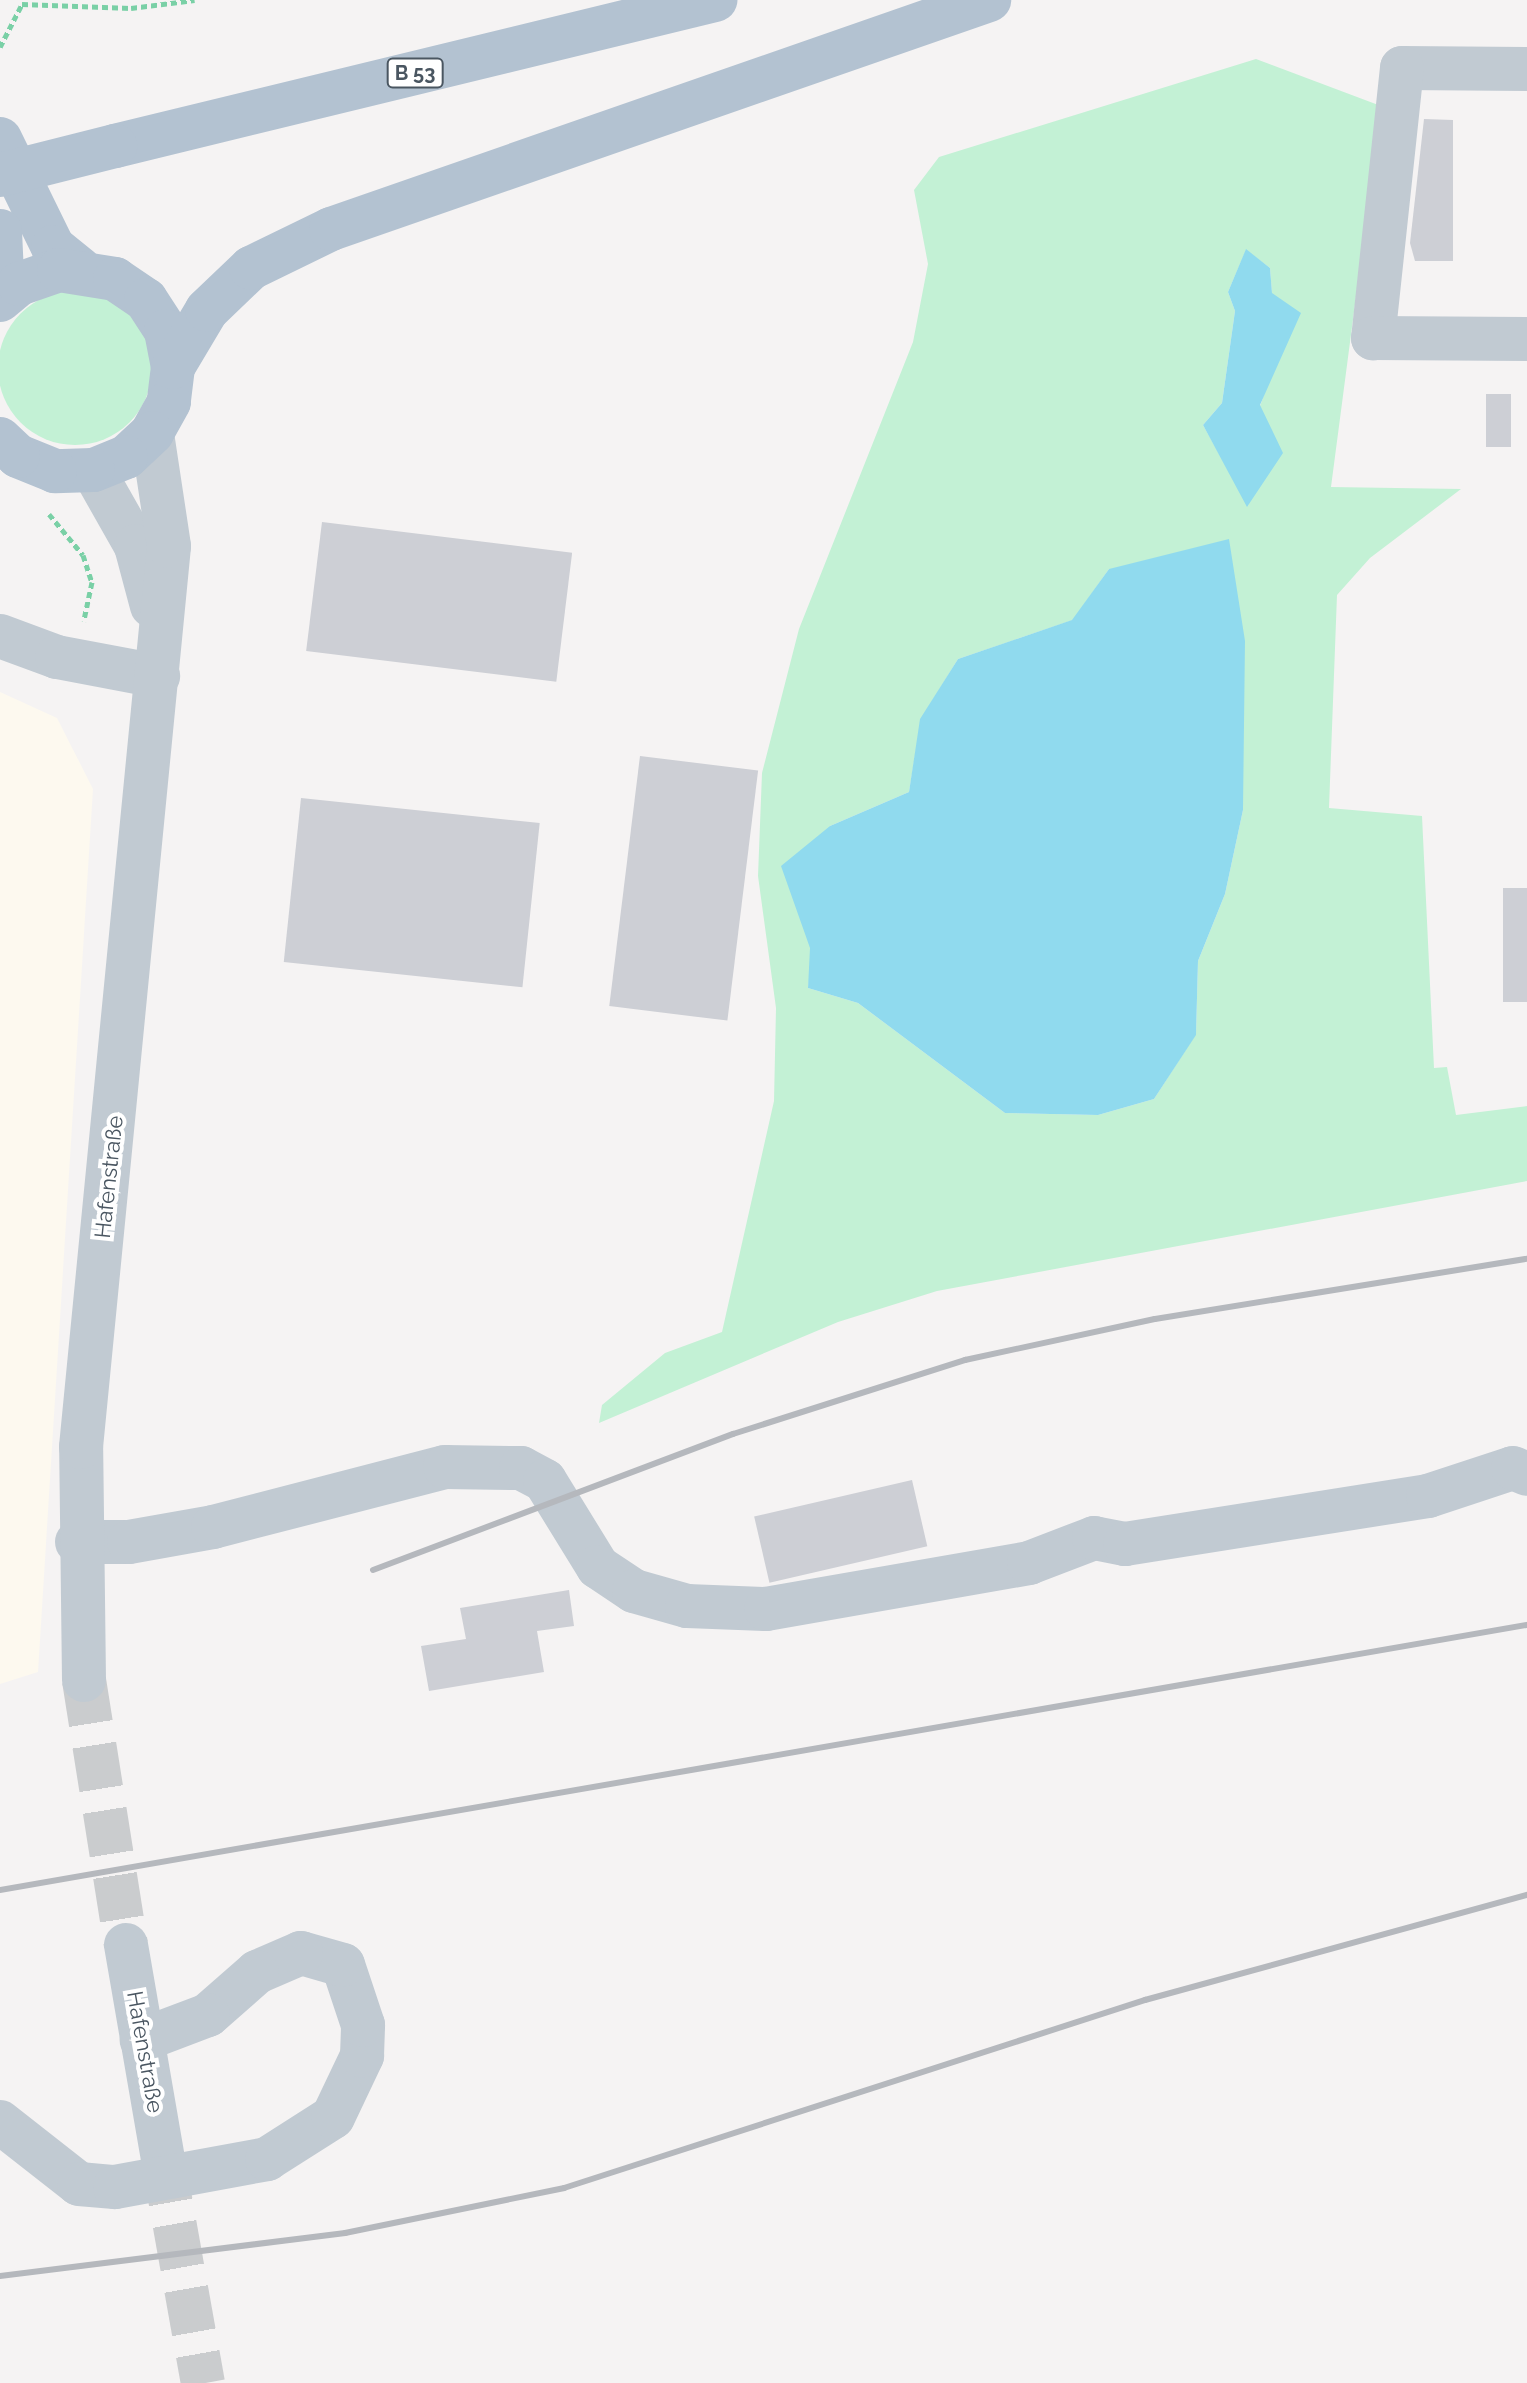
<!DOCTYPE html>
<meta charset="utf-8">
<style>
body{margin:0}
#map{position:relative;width:1527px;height:2383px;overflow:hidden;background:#f5f3f3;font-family:Raleway,sans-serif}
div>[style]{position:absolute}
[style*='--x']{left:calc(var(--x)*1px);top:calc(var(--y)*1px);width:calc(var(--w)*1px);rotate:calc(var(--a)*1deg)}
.commercial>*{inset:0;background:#fdf9ef}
.green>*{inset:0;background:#c3f1d5}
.round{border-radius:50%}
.water>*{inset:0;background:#90daee}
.building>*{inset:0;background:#cdcfd5;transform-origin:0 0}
.minor-tunnel>*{height:44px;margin-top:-22px;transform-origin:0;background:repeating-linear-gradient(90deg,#caccce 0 44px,transparent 0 66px)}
.path>*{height:5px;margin-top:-2.5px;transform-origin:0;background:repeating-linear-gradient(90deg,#7ad0a6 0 6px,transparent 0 10px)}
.minor>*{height:44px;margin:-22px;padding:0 22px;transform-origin:22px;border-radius:22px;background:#c1cad2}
.major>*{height:44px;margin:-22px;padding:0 22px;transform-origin:22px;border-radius:22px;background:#b3c2d1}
.rail>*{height:6px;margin:-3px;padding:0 3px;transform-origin:3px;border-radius:3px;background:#b5b8bd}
.major-bridge>*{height:44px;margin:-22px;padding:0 22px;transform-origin:22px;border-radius:22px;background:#b3c2d1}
span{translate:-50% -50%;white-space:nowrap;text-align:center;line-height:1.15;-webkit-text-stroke:8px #fff;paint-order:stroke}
.shield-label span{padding:2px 6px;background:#fff;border:2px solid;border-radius:6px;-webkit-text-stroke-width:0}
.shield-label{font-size:20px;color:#4a5661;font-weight:700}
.street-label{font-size:22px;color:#4a5661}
</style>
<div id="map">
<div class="commercial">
<div style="clip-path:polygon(0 692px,57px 718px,93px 789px,38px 1672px,0 1684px)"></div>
</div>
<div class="green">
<div style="clip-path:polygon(evenodd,1256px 59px,1381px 106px,1331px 487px,1461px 489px,1370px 558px,1337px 595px,1329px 808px,1422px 816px,1434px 1068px,1447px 1067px,1456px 1115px,1527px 1106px,1527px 1181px,937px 1291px,838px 1322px,599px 1423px,602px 1405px,665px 1353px,722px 1332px,774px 1101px,776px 1008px,758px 876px,762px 773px,799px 629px,913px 342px,928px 264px,914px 190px,939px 157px,1256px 59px,1246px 250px,1270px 268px,1277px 359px,1260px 406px,1248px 506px,1203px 425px,1222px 403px,1235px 311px,1228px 292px,1246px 250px,1256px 59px,1109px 569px,1238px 730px,1243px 810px,1225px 894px,1198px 961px,1196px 1034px,1154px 1099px,1098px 1115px,1005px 1113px,858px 1003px,808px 988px,830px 826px,909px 792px,921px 719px,958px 659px,1073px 620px,1109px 569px)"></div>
<div class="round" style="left:-2px;top:291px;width:154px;height:154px"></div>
</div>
<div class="water">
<div style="clip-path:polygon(1246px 249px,1270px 268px,1272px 293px,1301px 313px,1260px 405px,1283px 453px,1247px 507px,1203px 425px,1222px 403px,1235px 311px,1228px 292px)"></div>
<div style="clip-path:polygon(1229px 539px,1245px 641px,1243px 810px,1225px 894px,1198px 961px,1196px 1035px,1154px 1099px,1098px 1115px,1005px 1113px,858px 1003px,808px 988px,810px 948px,781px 866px,830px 826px,909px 792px,920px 719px,958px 659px,1072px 620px,1109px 569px)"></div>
</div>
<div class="building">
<div style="clip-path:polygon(1424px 119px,1453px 120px,1453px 261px,1415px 261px,1410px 243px)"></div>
<div style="left:1486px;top:394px;width:25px;height:53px"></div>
<div style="left:322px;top:522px;width:252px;height:130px;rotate:7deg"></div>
<div style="left:640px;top:756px;width:119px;height:252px;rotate:7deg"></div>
<div style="left:301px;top:798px;width:240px;height:165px;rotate:6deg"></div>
<div style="left:1503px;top:888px;width:24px;height:114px"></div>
<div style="left:912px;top:1480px;width:68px;height:162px;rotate:77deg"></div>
<div style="clip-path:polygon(569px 1590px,574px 1626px,537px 1631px,544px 1672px,429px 1691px,421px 1646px,466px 1639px,460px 1608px)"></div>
</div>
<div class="minor-tunnel">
<div style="--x:84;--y:1680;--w:268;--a:81"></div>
<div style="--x:163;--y:2159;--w:228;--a:79.9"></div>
</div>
<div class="path">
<div style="--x:0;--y:47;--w:48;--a:-62.9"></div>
<div style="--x:22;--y:4;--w:109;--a:2.1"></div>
<div style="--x:131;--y:8;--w:64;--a:-7.1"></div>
<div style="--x:49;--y:514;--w:53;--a:50.3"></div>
<div style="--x:83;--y:555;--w:28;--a:72"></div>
<div style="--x:92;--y:582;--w:40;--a:102"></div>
</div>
<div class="minor">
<div style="--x:1527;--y:69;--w:125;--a:-179.5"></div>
<div style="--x:1402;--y:68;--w:272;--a:96.1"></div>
<div style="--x:1373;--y:338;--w:154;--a:0.4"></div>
<div style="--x:93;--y:470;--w:87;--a:60.5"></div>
<div style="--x:136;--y:546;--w:62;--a:75.1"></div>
<div style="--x:0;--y:636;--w:61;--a:20.2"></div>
<div style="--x:57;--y:657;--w:103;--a:10.7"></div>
<div style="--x:77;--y:1542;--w:52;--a:0"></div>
<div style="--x:129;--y:1542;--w:85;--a:-10.1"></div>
<div style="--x:213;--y:1527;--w:240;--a:-14.5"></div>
<div style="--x:445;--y:1467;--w:76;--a:0.8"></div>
<div style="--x:521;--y:1468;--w:27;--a:28"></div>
<div style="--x:545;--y:1481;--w:101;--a:58.4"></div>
<div style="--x:598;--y:1567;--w:43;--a:33.7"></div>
<div style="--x:634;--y:1591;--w:55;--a:15.8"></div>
<div style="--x:687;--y:1606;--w:79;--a:2.2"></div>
<div style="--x:766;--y:1609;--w:267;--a:-9.9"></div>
<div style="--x:1029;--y:1563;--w:70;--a:-21"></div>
<div style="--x:1094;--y:1538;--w:32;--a:11"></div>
<div style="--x:1125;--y:1544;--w:307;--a:-9"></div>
<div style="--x:1428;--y:1496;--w:89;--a:-18.2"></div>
<div style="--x:1513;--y:1468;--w:15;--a:23"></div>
<div style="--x:84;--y:1680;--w:233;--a:-90.7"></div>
<div style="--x:81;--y:1447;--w:905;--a:-84.42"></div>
<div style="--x:169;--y:546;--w:114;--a:-98.6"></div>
<div style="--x:126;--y:1945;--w:217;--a:80.2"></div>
<div style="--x:0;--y:2122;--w:100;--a:38.1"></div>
<div style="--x:79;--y:2184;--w:36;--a:5"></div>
<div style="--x:115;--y:2187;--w:155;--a:-10.4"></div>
<div style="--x:267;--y:2159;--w:78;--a:-32.5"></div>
<div style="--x:333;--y:2117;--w:68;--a:-64.6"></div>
<div style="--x:362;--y:2056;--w:31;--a:-88"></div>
<div style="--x:363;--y:2025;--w:63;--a:-108.4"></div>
<div style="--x:343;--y:1965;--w:44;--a:-164.1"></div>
<div style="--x:301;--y:1953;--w:48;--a:156.6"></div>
<div style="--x:257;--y:1972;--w:65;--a:138.7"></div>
<div style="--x:208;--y:2015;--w:71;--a:159.3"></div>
</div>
<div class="major">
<div style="--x:0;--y:139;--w:120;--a:63.9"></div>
<div style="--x:53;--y:247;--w:35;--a:39"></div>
<div style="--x:115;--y:146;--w:618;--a:-13.68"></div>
<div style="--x:0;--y:231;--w:65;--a:87.4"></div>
<div style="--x:0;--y:300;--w:25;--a:-40"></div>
<div style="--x:19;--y:284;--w:42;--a:-19.3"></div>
<div style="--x:59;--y:270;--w:57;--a:9.1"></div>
<div style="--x:115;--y:279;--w:37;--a:34"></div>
<div style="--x:146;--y:300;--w:37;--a:57"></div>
<div style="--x:166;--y:331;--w:37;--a:79"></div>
<div style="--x:173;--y:367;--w:35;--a:97"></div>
<div style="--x:169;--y:402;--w:35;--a:119"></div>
<div style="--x:152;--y:433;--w:35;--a:137"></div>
<div style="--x:126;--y:457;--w:35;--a:158"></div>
<div style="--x:93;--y:470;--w:38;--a:178"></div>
<div style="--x:55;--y:471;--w:40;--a:-158"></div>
<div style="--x:18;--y:456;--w:25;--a:-137"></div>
<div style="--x:173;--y:367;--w:66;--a:-59.2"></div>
<div style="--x:207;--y:310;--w:61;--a:-43.7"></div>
<div style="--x:251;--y:268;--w:89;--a:-26"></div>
<div style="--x:331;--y:229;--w:697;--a:-19.19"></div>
</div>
<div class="rail">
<div style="--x:373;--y:1570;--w:385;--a:-20.7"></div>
<div style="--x:733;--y:1434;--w:244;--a:-17.7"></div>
<div style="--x:965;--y:1360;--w:194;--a:-12.2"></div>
<div style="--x:1155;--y:1319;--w:377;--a:-9.2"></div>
<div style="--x:0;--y:1890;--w:1550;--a:-9.85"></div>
<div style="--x:0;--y:2276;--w:348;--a:-7.1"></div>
<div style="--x:345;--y:2233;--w:224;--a:-11.6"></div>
<div style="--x:564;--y:2188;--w:611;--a:-17.93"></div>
<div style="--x:1145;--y:2000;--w:396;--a:-15.4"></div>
</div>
<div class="major-bridge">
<div style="--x:0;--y:175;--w:119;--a:-14.2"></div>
</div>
<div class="shield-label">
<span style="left:415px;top:73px">B 53</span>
</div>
<div class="street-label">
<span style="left:109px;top:1177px;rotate:-84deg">Hafenstraße</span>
<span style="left:145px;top:2052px;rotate:80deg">Hafenstraße</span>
</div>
</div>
